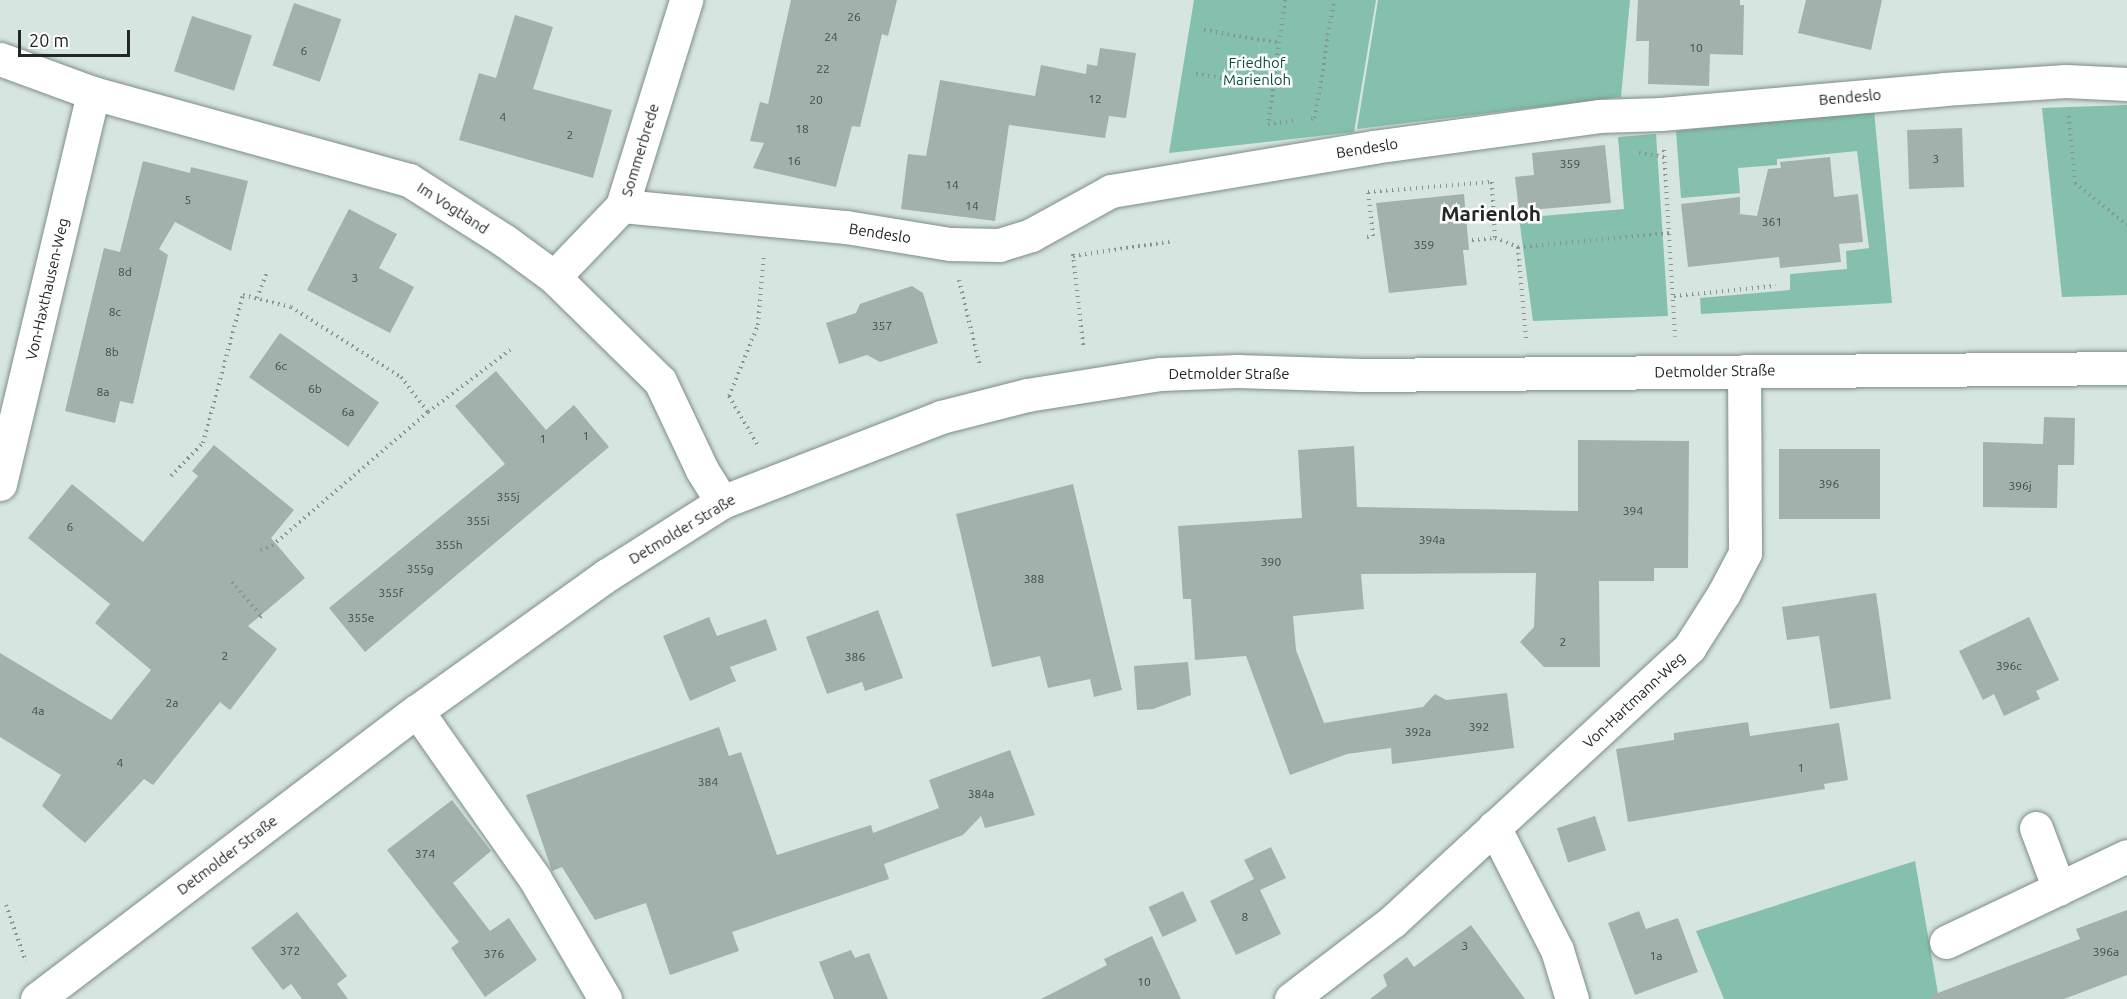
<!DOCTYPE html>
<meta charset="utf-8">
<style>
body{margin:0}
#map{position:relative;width:2127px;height:999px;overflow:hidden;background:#d6e5df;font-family:Ubuntu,sans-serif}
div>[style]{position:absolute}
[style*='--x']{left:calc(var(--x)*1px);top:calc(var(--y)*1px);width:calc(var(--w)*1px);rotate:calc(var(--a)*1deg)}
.green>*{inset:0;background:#84c0ad}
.building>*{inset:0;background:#a3b1ac;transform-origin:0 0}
.path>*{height:4px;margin-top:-2px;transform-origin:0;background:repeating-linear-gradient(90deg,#899490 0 1.5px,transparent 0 6px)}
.roads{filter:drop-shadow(0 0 2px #7f8d88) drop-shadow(0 0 2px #7f8d88)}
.minor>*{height:33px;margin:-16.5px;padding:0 16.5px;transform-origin:16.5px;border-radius:16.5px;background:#fff}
span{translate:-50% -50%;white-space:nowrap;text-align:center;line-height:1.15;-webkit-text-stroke:5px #fff;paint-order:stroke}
.number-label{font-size:12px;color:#424a48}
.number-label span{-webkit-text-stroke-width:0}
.park-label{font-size:15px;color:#0a5040}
.street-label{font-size:15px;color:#222726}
.district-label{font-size:21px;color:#222726;font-weight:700}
.scale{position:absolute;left:18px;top:30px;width:112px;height:27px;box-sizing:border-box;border:3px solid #222726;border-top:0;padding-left:8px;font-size:18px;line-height:21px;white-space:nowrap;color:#222726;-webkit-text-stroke:4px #fff;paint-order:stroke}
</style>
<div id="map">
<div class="green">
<div style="clip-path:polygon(1194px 0,1376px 0,1354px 132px,1169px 153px)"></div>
<div style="clip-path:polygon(1378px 0,1630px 0,1621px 97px,1357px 129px)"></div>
<div style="clip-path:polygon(2127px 105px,2127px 295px,2062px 297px,2042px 108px)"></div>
<div style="clip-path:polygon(1874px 110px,1892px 303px,1701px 314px,1700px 298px,1790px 290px,1790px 274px,1847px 269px,1846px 251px,1869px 248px,1857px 151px,1777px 159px,1777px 165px,1738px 168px,1740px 193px,1681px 198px,1676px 131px)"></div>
<div style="clip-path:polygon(1656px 134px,1668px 316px,1533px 321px,1519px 218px,1624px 209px,1618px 137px)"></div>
<div style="clip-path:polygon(1915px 861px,1939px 999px,1724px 999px,1696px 931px)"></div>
</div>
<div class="building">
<div style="clip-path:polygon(791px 0,897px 0,888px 36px,882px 34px,860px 127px,852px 126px,836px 187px,753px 168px,764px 143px,750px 141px,760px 102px,768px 104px)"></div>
<div style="clip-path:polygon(1638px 0,1740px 0,1740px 5px,1744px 5px,1743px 55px,1710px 54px,1709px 86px,1648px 84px,1649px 41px,1636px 41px)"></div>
<div style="clip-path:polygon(1806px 0,1882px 0,1871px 50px,1798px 33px)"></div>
<div style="left:294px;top:3px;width:50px;height:66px;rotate:19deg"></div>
<div style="clip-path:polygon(515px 15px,553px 27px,533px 89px,612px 110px,593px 178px,459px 140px,479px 73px,496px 78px)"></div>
<div style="left:192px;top:16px;width:63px;height:58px;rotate:18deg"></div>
<div style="clip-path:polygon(1100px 48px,1136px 53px,1126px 118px,1109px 116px,1105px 138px,1009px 125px,995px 221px,901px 209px,908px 154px,926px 156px,940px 80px,1035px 96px,1041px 65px,1086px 74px,1087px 64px,1097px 66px)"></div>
<div style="left:1962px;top:128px;width:59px;height:55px;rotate:88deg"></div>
<div style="clip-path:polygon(1605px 145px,1611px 203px,1519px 211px,1515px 177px,1534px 175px,1532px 153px)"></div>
<div style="clip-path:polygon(1830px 157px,1834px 197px,1858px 194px,1863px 242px,1839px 244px,1841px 262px,1780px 268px,1779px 257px,1688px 267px,1681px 204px,1740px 197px,1740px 214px,1757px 216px,1768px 169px,1781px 168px,1780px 162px)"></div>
<div style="clip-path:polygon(143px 161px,190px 173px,191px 167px,248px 181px,231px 251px,175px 222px,159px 249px,168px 255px,133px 404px,120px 401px,115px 423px,65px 411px,104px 248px,120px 252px)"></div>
<div style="clip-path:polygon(1464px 194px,1469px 250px,1463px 250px,1467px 285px,1389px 293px,1376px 203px)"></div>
<div style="clip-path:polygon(349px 209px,397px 234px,379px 268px,414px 287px,390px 333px,307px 290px)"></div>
<div style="clip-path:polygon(912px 286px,923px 293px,938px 343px,880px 362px,867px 355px,839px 364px,826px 323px,856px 313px,860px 304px)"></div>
<div style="left:280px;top:333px;width:121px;height:54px;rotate:35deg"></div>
<div style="clip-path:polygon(496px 371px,546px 430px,574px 405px,609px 447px,365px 652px,329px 608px,505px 464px,455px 406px)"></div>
<div style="clip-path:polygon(2044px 417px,2075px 418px,2074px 465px,2058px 465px,2057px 508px,1983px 507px,1983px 442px,2043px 444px)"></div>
<div style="clip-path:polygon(1578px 440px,1689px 441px,1688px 568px,1654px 568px,1654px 581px,1599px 581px,1600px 667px,1544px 667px,1520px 642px,1534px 627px,1536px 573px,1361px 574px,1364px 609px,1293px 616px,1296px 650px,1324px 723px,1423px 707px,1435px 694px,1446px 700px,1507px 693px,1514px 748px,1392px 764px,1391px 748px,1347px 754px,1290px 775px,1246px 656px,1195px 660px,1191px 599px,1183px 599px,1178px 526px,1302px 518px,1298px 450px,1354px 446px,1357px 507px,1578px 511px)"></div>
<div style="clip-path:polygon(214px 445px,294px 510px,271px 538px,305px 578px,248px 626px,277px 649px,230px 710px,220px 702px,153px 785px,144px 779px,85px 843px,42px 806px,61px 775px,0 737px,0 653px,111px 720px,151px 670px,95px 623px,110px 604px,28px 538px,72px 484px,143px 542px,198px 476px,192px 471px)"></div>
<div style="left:1779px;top:449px;width:101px;height:70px"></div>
<div style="clip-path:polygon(1073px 484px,1122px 690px,1094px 697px,1090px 679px,1048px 688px,1040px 656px,992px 667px,956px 514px)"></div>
<div style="clip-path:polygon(1876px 593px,1891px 699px,1830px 709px,1819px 636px,1787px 640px,1782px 607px)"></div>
<div style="clip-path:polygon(878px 610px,903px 678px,865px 691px,862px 682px,827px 694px,806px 637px)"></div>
<div style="clip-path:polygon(709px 617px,717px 636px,766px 619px,777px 650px,730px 667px,736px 681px,690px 701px,663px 636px)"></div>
<div style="clip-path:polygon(2029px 617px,2059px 680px,2036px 691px,2040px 699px,2004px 716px,1994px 694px,1983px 700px,1959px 651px)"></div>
<div style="clip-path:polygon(1188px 662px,1191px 695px,1153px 709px,1137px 710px,1134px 666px)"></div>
<div style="clip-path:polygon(1748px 722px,1750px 736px,1839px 723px,1848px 780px,1824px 784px,1825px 789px,1628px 822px,1616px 749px,1674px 740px,1674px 733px)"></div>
<div style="clip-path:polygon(719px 727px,729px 756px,741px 752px,777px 855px,871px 825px,873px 833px,939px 808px,929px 780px,1010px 750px,1035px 815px,985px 828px,981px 816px,963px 835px,884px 864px,889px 879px,732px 932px,739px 951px,670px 975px,646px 903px,595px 920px,562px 867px,552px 871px,526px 795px)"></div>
<div style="clip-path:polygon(452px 800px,491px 851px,453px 883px,490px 931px,509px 918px,537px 960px,485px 997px,451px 948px,459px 942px,387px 850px)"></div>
<div style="left:1595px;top:816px;width:36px;height:40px;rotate:72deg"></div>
<div style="clip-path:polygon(1271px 847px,1286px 878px,1260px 890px,1281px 934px,1236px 955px,1210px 901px,1254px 879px,1244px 860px)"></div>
<div style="left:1183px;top:891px;width:33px;height:38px;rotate:65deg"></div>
<div style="clip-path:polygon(2127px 910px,2127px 975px,2064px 999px,1930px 999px,1930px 996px,2080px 939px,2076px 929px)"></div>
<div style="clip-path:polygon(1639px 911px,1646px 929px,1678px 918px,1698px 972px,1635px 995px,1608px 923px)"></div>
<div style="clip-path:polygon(297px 912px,347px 976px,337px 984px,348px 999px,302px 999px,291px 984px,283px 990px,251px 948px)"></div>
<div style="clip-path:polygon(1471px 925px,1525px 999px,1370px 999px,1387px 986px,1383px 975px,1407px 957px,1414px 967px)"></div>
<div style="clip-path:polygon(1152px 936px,1181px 999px,1041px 999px,1107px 965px,1104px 959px)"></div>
<div style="clip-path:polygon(851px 950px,855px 958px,869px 953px,888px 999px,834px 999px,819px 962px)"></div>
</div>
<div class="path">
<div style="--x:1285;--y:0;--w:125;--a:97.8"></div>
<div style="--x:1268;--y:124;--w:30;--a:-8"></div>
<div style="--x:1204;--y:30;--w:76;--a:9.8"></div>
<div style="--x:1196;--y:74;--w:78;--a:8.9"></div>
<div style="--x:2069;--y:116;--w:67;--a:84.9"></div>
<div style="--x:2075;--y:183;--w:67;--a:38.9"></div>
<div style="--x:1311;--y:119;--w:4;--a:-14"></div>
<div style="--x:1315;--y:118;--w:120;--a:-80.9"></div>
<div style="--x:1664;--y:150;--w:187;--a:86.6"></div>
<div style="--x:1639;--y:153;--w:26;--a:9"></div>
<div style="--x:1367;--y:237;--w:6;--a:-9"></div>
<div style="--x:1373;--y:236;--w:44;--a:-96.5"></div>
<div style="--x:1368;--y:192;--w:124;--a:-4.6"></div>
<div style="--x:1492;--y:182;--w:56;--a:86.9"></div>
<div style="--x:1495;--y:238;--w:25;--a:21"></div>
<div style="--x:1518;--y:247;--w:154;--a:-5.2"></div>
<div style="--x:1472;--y:240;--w:23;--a:-5"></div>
<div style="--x:1518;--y:247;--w:92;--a:85"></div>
<div style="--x:1073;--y:254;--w:92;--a:83.7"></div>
<div style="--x:1073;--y:256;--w:102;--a:-8.4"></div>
<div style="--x:959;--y:280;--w:89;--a:76.4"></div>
<div style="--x:1674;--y:296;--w:102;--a:-5.6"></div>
<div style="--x:257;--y:298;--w:26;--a:-69"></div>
<div style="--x:428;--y:412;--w:103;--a:-37.1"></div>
<div style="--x:757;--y:444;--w:56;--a:-120.3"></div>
<div style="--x:729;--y:396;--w:77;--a:-67.8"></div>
<div style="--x:758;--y:325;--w:71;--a:-85.2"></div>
<div style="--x:171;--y:476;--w:46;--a:-45.9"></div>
<div style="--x:203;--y:443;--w:153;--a:-74.9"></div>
<div style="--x:243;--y:295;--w:49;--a:14"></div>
<div style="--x:291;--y:307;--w:130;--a:32.5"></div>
<div style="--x:401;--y:377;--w:44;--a:52.4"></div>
<div style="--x:428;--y:412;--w:204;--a:139.4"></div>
<div style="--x:273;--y:545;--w:16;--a:158"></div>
<div style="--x:232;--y:582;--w:45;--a:49.5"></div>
<div style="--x:261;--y:616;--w:6;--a:135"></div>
<div style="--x:6;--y:905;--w:60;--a:70.7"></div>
</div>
<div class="roads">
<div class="minor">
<div style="--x:0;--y:59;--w:99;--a:20.1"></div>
<div style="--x:93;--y:93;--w:328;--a:15.4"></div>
<div style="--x:409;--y:180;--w:114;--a:32.4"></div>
<div style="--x:505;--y:241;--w:61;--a:36.3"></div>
<div style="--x:554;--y:277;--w:148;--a:44.5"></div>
<div style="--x:660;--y:381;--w:98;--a:64.7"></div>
<div style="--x:702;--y:470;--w:38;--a:58"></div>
<div style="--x:622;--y:206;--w:225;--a:5.4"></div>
<div style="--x:846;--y:227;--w:105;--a:9.3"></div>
<div style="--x:950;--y:244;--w:49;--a:1.2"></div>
<div style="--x:999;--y:245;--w:34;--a:-17"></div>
<div style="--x:1031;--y:235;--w:91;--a:-28.8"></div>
<div style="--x:1111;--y:191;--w:266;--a:-9.5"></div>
<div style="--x:1373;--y:147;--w:228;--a:-7.8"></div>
<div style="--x:1599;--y:116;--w:62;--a:-1.8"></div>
<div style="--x:1661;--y:114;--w:284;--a:-5"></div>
<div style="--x:1944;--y:89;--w:122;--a:-3.8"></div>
<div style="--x:2066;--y:81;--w:61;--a:2.8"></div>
<div style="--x:554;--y:277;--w:98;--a:-46.2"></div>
<div style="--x:622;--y:206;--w:216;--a:-72.7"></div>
<div style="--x:0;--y:484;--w:402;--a:-76.6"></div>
<div style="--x:417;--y:711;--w:205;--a:54.9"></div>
<div style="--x:535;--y:879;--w:139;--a:59.7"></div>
<div style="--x:1494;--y:827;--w:138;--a:62.9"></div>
<div style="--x:1557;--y:950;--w:51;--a:73"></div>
<div style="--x:2036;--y:828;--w:65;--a:69.3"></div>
<div style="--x:1946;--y:942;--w:200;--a:-25.4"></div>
<div style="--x:37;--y:999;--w:477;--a:-37.2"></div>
<div style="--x:417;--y:711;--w:234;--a:-35.6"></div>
<div style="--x:607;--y:575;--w:136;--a:-32.4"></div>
<div style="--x:722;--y:502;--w:235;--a:-21.2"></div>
<div style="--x:941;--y:417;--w:89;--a:-14.3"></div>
<div style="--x:1027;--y:395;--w:135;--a:-9"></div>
<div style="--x:1160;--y:374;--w:77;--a:-2.2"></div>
<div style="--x:1237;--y:371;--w:124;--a:1.8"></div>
<div style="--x:1361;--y:375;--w:766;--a:-0.52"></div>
<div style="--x:1291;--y:999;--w:128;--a:-37.4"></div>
<div style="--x:1393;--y:921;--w:403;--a:-42.7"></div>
<div style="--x:1689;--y:648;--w:65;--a:-57.5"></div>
<div style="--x:1724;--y:593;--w:45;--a:-62.3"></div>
<div style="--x:1745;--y:553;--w:182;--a:-90.3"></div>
</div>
</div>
<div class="number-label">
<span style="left:854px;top:17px">26</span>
<span style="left:831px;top:37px">24</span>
<span style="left:1696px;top:48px">10</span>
<span style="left:304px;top:51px">6</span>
<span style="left:823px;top:69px">22</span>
<span style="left:1095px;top:99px">12</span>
<span style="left:816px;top:100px">20</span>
<span style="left:503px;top:117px">4</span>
<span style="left:802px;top:129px">18</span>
<span style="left:570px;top:135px">2</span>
<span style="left:1936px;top:159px">3</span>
<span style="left:794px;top:161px">16</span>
<span style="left:1570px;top:164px">359</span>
<span style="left:952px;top:185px">14</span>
<span style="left:188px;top:200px">5</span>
<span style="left:972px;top:206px">14</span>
<span style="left:1772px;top:222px">361</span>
<span style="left:1424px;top:245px">359</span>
<span style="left:125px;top:272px">8d</span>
<span style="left:355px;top:278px">3</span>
<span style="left:115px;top:312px">8c</span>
<span style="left:882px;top:326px">357</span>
<span style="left:112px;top:352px">8b</span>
<span style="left:281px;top:366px">6c</span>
<span style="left:315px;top:389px">6b</span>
<span style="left:103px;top:392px">8a</span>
<span style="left:348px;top:412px">6a</span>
<span style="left:586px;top:436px">1</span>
<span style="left:543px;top:439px">1</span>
<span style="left:1829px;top:484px">396</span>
<span style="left:2020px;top:486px">396j</span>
<span style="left:508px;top:497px">355j</span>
<span style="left:1633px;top:511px">394</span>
<span style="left:478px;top:521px">355i</span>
<span style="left:70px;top:527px">6</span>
<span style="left:1432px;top:540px">394a</span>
<span style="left:449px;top:545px">355h</span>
<span style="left:1271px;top:562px">390</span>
<span style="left:420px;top:569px">355g</span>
<span style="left:1034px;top:579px">388</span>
<span style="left:391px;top:593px">355f</span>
<span style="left:361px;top:618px">355e</span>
<span style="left:1563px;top:642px">2</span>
<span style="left:225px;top:656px">2</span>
<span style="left:855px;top:657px">386</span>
<span style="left:2009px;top:666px">396c</span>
<span style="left:172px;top:703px">2a</span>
<span style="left:38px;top:711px">4a</span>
<span style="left:1479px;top:727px">392</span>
<span style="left:1418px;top:732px">392a</span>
<span style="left:120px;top:763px">4</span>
<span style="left:1801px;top:768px">1</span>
<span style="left:708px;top:782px">384</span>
<span style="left:981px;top:794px">384a</span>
<span style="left:425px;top:854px">374</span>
<span style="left:1245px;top:917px">8</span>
<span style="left:1465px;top:946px">3</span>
<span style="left:290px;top:951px">372</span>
<span style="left:2106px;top:952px">396a</span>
<span style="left:494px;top:954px">376</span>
<span style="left:1656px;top:956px">1a</span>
<span style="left:1144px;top:982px">10</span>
</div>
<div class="park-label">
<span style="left:1257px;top:71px">Friedhof<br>Marienloh</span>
</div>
<div class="street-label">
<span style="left:1850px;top:97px;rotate:-5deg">Bendeslo</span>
<span style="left:1367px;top:148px;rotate:-9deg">Bendeslo</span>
<span style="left:640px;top:150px;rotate:-73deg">Sommerbrede</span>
<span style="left:453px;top:208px;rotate:33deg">Im Vogtland</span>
<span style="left:880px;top:233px;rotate:9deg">Bendeslo</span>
<span style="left:47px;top:289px;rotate:-77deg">Von-Haxthausen-Weg</span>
<span style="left:1715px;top:371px;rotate:-1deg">Detmolder Straße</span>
<span style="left:1229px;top:374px">Detmolder Straße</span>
<span style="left:682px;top:529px;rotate:-31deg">Detmolder Straße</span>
<span style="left:1634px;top:700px;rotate:-43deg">Von-Hartmann-Weg</span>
<span style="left:227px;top:855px;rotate:-37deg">Detmolder Straße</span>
</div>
<div class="district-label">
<span style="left:1491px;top:213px">Marienloh</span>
</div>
<div class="scale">20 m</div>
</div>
